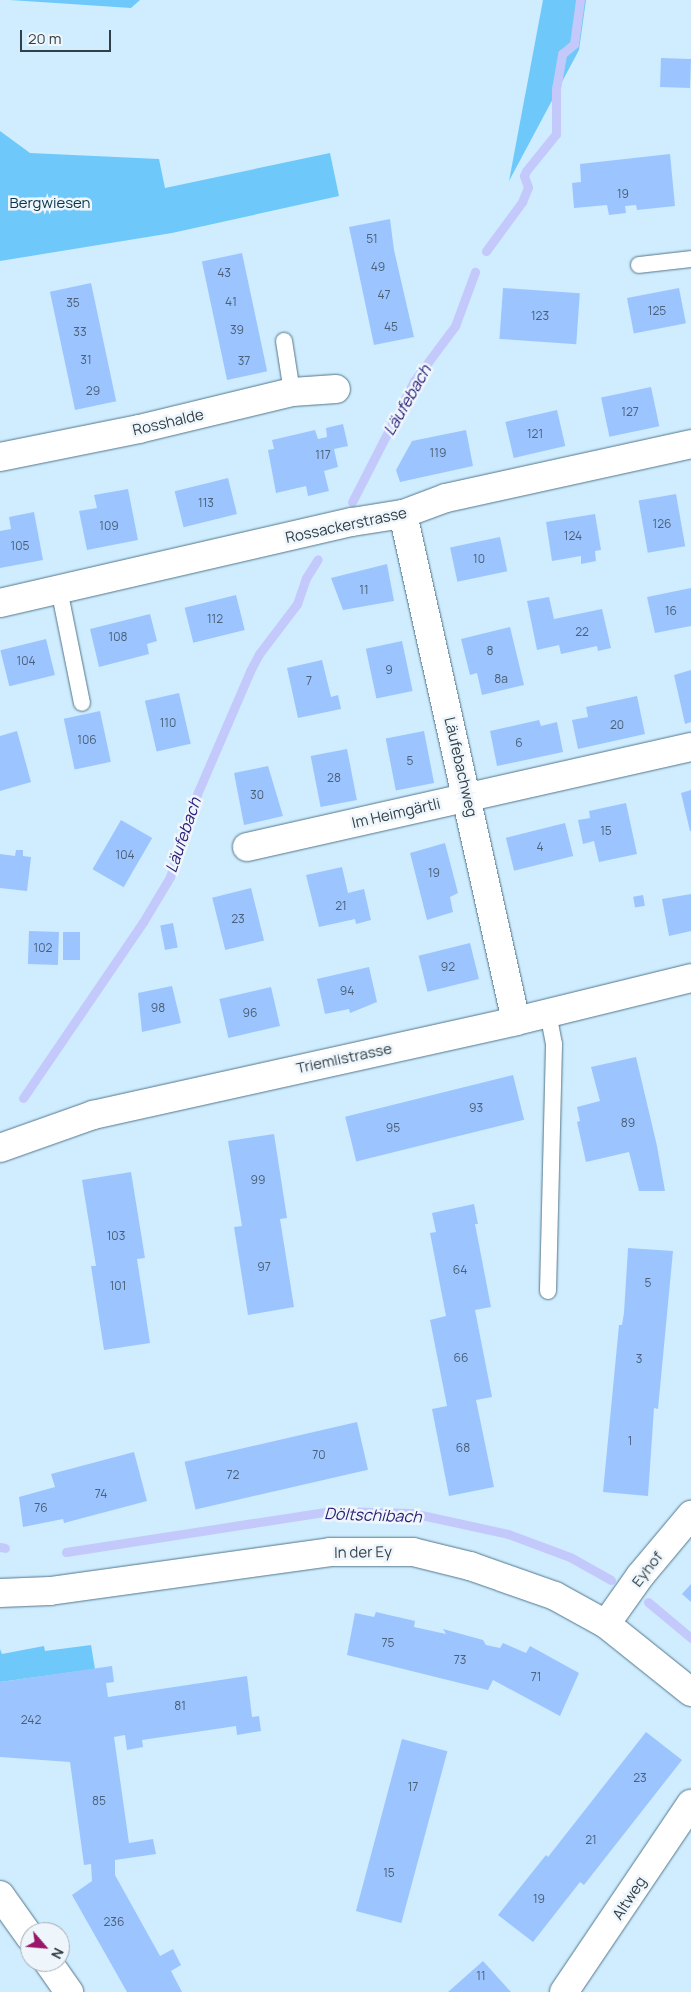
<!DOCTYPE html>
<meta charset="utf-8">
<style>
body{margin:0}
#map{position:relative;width:691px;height:1992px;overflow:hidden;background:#cfedff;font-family:Manrope,sans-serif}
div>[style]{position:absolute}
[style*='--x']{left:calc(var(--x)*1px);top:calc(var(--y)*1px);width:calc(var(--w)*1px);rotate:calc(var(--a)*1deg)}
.green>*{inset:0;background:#6ec9fa}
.stream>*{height:9px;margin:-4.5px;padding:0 4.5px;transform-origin:4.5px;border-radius:4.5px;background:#c4c9fb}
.building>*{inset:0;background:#9cc5ff;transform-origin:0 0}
.roads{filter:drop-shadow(0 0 1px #54768a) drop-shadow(0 0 1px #54768a)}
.lane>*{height:16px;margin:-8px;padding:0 8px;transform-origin:8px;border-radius:8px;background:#fff}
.street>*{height:28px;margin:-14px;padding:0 14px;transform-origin:14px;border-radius:14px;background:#fff}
.secondary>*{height:28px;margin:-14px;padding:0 14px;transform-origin:14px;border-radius:14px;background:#fff}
span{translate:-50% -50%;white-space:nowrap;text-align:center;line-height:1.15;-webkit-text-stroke:5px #eff6fb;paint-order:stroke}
.number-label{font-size:12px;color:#4b6076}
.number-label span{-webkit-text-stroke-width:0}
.park-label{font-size:15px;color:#0a354a}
.street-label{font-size:15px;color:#303f48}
.water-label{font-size:16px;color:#291c78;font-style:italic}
.north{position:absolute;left:20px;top:1922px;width:50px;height:50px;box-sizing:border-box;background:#eff6fb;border:1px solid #a3adb3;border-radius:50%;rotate:117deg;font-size:14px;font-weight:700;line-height:20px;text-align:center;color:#303f48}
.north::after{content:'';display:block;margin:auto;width:18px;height:22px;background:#9a166a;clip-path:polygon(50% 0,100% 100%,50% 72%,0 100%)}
.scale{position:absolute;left:20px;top:30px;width:91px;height:22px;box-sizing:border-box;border:2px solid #303f48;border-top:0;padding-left:6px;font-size:15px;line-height:18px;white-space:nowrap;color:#303f48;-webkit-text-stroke:4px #eff6fb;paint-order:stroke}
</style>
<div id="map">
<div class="green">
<div style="clip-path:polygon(10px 0,140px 0,131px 8px)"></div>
<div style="clip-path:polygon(543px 0,586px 0,579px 50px,509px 181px)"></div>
<div style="clip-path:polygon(0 131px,30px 153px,159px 159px,165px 188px,330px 153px,339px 196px,172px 233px,0 261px)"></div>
<div style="clip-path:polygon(91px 1645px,95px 1669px,0 1682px,0 1649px,2px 1654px,44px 1646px,45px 1651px)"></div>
</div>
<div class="stream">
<div style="--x:486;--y:251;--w:61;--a:-53.7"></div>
<div style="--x:522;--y:202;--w:16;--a:-68"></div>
<div style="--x:528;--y:187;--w:12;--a:-110"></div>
<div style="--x:524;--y:176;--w:5;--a:-68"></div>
<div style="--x:526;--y:171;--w:48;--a:-51"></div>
<div style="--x:556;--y:134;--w:45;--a:-90"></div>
<div style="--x:556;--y:89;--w:36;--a:-80"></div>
<div style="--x:562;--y:54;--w:16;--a:-40"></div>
<div style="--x:574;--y:44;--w:44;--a:-82.2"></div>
<div style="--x:352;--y:502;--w:136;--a:-62.9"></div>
<div style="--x:414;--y:381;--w:69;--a:-53.3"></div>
<div style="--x:455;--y:326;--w:58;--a:-69.7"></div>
<div style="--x:23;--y:1098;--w:213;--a:-55.7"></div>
<div style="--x:143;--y:922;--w:52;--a:-59"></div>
<div style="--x:170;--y:877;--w:89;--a:-71.8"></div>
<div style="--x:198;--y:792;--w:132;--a:-66.7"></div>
<div style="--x:250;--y:671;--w:19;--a:-62"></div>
<div style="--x:259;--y:654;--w:63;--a:-52.8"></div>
<div style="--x:297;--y:604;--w:28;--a:-71"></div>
<div style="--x:306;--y:578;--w:22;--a:-58"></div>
<div style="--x:0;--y:1547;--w:5;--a:11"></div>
<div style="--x:66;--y:1552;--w:269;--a:-8.8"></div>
<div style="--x:332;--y:1511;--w:80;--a:1.4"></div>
<div style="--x:412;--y:1513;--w:98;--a:12.3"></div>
<div style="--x:508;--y:1534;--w:66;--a:20.4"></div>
<div style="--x:570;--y:1557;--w:47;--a:29.3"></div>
<div style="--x:648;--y:1602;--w:56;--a:39.9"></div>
</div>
<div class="building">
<div style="left:661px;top:58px;width:30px;height:29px;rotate:2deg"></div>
<div style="clip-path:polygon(670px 154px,675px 206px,637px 210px,636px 205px,625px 206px,626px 213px,609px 215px,607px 205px,574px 208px,572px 183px,581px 182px,580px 164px)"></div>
<div style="clip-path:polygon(390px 219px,394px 250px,414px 337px,374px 345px,349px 227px)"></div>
<div style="left:242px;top:253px;width:121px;height:41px;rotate:78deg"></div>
<div style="left:91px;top:283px;width:121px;height:42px;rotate:78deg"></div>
<div style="left:503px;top:288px;width:77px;height:51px;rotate:4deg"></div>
<div style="left:679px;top:288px;width:36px;height:53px;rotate:79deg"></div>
<div style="left:651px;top:387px;width:40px;height:51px;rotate:78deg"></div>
<div style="left:557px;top:410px;width:37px;height:53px;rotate:77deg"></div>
<div style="clip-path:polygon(343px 424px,348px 446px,334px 449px,338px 467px,324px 471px,329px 491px,308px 496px,306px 486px,276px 493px,268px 450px,274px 449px,272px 440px,315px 430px,318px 439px,327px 437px,326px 428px)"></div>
<div style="clip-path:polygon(466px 430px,473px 466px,400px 482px,396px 470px,412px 441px)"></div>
<div style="left:228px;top:478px;width:37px;height:55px;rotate:76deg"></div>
<div style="clip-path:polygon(128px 489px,138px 540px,87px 550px,79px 511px,97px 508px,94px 495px)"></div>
<div style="left:676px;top:494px;width:53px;height:38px;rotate:80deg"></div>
<div style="clip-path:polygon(34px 512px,43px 560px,0 568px,0 531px,11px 529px,9px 517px)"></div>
<div style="clip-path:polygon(595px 514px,601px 550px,595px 551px,596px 561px,581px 564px,581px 556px,552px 561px,546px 522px)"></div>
<div style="left:500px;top:537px;width:35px;height:51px;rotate:78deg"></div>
<div style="clip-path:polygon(387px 564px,394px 601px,343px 610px,331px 578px)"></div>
<div style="clip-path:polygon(691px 588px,691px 626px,655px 633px,647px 597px)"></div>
<div style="left:236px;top:595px;width:36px;height:53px;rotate:76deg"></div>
<div style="clip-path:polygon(549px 597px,554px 619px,602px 609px,611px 648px,598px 651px,597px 646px,561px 654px,559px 645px,537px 650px,527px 601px)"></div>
<div style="clip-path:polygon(150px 614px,157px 641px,147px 644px,149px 654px,99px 667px,90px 629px)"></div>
<div style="clip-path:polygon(510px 627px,524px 685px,482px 695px,477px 673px,470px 675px,461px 639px)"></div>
<div style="left:46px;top:639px;width:37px;height:47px;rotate:76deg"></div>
<div style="left:402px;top:641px;width:51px;height:37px;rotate:78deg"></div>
<div style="clip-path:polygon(322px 660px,331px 697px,338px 695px,341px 709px,298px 718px,287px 668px)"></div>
<div style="clip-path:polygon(691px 670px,691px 722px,685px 724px,674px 675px)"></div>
<div style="left:179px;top:693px;width:52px;height:35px;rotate:77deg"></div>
<div style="clip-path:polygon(637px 696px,645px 734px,578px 749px,572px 720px,588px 717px,586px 707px)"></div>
<div style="left:100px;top:711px;width:52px;height:37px;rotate:78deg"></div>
<div style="clip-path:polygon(539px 720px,541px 726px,557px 722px,563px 752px,497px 766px,490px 731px)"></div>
<div style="clip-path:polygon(17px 731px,31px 782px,0 791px,0 736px)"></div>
<div style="left:424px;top:731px;width:53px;height:39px;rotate:79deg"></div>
<div style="left:347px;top:749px;width:52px;height:37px;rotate:79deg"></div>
<div style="clip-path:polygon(268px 766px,283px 816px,244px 825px,234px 773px)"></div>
<div style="clip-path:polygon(691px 790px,691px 831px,690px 831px,681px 793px)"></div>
<div style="clip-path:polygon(626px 803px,637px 854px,599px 862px,594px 841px,583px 844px,578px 820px,590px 818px,589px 811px)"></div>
<div style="left:121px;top:820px;width:36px;height:57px;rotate:30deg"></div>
<div style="left:565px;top:823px;width:34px;height:61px;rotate:76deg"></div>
<div style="clip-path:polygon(445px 843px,458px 893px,450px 897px,453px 912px,427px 920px,410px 853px)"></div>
<div style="clip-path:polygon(16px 850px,23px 850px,23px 856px,31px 857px,27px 891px,0 888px,0 854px,15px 856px)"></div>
<div style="clip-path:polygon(342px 867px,348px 893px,364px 889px,371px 920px,356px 924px,355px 919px,319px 927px,306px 875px)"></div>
<div style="left:251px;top:888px;width:54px;height:40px;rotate:76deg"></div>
<div style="clip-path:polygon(691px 894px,691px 931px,669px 936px,662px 899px)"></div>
<div style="left:643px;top:895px;width:11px;height:10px;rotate:80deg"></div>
<div style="left:173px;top:923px;width:25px;height:13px;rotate:79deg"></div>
<div style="left:29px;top:931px;width:30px;height:33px;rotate:2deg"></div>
<div style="left:63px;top:932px;width:17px;height:28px"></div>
<div style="left:470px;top:943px;width:37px;height:53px;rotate:76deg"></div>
<div style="clip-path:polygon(369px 967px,377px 1002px,350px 1013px,349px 1009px,325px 1014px,317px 979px)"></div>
<div style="clip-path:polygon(172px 986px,181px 1023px,142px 1032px,138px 993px)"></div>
<div style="left:271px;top:987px;width:40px;height:53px;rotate:77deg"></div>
<div style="clip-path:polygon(636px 1057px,657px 1146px,665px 1191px,639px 1191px,629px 1152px,586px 1162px,577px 1122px,580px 1121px,577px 1107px,600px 1101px,591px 1067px)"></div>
<div style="left:513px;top:1075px;width:46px;height:173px;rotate:76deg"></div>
<div style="clip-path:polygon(274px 1134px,287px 1218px,280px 1219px,294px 1307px,248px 1315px,234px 1227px,242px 1226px,228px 1141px)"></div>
<div style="clip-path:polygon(131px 1172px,145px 1258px,137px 1259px,150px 1343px,104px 1350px,91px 1266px,96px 1266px,82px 1180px)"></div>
<div style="clip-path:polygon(474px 1204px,478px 1224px,475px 1224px,491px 1307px,475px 1310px,492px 1397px,476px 1400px,494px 1487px,449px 1496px,432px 1409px,447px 1406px,430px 1320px,446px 1316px,430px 1233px,436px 1232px,432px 1213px)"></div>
<div style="clip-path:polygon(628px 1248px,673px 1251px,658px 1409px,654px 1408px,648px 1496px,603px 1492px,619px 1325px,622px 1325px,624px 1313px)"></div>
<div style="left:357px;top:1422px;width:49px;height:177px;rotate:77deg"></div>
<div style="clip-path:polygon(134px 1452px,147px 1501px,64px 1523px,63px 1519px,23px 1527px,19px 1497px,55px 1487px,51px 1474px)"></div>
<div style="clip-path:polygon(691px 1584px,691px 1602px,682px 1594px)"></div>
<div style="clip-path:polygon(376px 1612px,415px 1621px,414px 1627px,446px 1634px,443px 1629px,483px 1640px,486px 1645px,500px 1648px,503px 1643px,526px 1653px,530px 1646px,579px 1673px,560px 1716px,493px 1680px,488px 1690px,347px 1655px,355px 1613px,374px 1617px)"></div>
<div style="clip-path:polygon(112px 1666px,114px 1682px,106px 1683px,108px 1697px,247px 1676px,252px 1717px,259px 1716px,261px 1731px,237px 1735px,236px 1726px,142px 1740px,143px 1747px,127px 1750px,125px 1735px,114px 1737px,129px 1843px,153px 1839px,156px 1854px,115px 1860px,115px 1875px,160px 1956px,173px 1949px,181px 1965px,171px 1971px,182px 1992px,127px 1992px,72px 1895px,92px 1881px,91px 1864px,84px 1865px,70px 1762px,0 1757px,0 1682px)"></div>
<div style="clip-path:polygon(646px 1732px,682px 1760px,584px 1885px,580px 1882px,533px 1942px,498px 1915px,546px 1855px,548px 1857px)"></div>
<div style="left:402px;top:1739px;width:47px;height:178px;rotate:15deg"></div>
<div style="clip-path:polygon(483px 1961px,511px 1992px,448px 1992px)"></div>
</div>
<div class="roads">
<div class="lane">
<div style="--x:639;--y:265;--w:52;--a:-6.6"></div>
<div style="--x:284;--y:341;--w:52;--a:81.1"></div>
<div style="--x:59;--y:589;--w:116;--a:78.6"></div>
<div style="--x:548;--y:1291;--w:247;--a:-88.6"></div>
<div style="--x:554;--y:1044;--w:32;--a:-101"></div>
</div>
<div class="street">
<div style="--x:0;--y:457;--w:142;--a:-11.4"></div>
<div style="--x:139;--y:429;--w:157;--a:-13.6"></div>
<div style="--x:292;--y:392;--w:44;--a:-3.9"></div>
<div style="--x:403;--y:514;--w:519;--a:77.44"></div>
<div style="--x:0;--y:603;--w:361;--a:-13"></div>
<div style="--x:352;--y:522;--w:52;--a:-8.9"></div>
<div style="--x:403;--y:514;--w:46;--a:-20.4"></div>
<div style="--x:446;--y:498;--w:251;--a:-12.4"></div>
<div style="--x:247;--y:847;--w:455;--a:-12.7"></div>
<div style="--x:0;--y:1593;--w:50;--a:-2.3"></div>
<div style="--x:50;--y:1591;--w:283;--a:-7.9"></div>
<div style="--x:330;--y:1552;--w:83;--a:0"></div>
<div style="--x:413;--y:1552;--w:59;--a:13.8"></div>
<div style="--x:470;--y:1566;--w:90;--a:19.4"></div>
<div style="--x:555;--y:1596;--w:58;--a:28.8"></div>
<div style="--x:606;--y:1624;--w:109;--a:38.7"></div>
<div style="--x:606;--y:1624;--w:59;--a:-54.7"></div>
<div style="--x:640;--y:1576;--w:80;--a:-50.1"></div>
<div style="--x:0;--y:1895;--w:52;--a:54.5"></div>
<div style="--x:48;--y:1962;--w:37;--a:55"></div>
<div style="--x:564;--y:1992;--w:227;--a:-56"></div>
</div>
<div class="secondary">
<div style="--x:0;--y:1148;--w:99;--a:-19.5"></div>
<div style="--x:93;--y:1115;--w:433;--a:-12.5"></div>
<div style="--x:516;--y:1021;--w:180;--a:-13.8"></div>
</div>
</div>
<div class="number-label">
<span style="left:623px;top:194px">19</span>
<span style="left:372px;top:239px">51</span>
<span style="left:378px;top:267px">49</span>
<span style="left:224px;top:273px">43</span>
<span style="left:384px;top:295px">47</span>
<span style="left:231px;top:302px">41</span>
<span style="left:73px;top:303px">35</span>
<span style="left:657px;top:311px">125</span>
<span style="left:540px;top:316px">123</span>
<span style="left:391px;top:327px">45</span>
<span style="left:237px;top:330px">39</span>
<span style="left:80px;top:332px">33</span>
<span style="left:86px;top:360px">31</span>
<span style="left:244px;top:361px">37</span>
<span style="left:93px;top:391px">29</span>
<span style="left:630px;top:412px">127</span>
<span style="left:535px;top:434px">121</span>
<span style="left:438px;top:453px">119</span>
<span style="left:323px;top:455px">117</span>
<span style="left:206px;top:503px">113</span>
<span style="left:662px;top:524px">126</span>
<span style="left:109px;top:526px">109</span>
<span style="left:573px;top:536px">124</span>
<span style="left:20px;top:546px">105</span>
<span style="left:479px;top:559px">10</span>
<span style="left:364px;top:590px">11</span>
<span style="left:671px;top:611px">16</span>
<span style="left:215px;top:619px">112</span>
<span style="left:582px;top:632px">22</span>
<span style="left:118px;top:637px">108</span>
<span style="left:490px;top:651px">8</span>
<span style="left:26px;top:661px">104</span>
<span style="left:389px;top:670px">9</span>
<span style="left:501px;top:679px">8a</span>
<span style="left:309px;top:681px">7</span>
<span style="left:168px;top:723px">110</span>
<span style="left:617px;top:725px">20</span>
<span style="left:87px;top:740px">106</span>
<span style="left:519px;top:743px">6</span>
<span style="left:410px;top:761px">5</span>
<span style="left:334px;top:778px">28</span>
<span style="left:257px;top:795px">30</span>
<span style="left:606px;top:831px">15</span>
<span style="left:540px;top:847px">4</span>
<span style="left:125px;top:855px">104</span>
<span style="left:434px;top:873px">19</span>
<span style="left:341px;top:906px">21</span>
<span style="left:238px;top:919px">23</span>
<span style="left:43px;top:948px">102</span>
<span style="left:448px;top:967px">92</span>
<span style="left:347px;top:991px">94</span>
<span style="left:158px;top:1008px">98</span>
<span style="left:250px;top:1013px">96</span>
<span style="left:476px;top:1108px">93</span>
<span style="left:628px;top:1123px">89</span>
<span style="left:393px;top:1128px">95</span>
<span style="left:258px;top:1180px">99</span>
<span style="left:116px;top:1236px">103</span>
<span style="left:264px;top:1267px">97</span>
<span style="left:460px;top:1270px">64</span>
<span style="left:648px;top:1283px">5</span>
<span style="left:118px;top:1286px">101</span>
<span style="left:461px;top:1358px">66</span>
<span style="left:639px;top:1359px">3</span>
<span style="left:630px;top:1441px">1</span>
<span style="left:463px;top:1448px">68</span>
<span style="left:319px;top:1455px">70</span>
<span style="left:233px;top:1475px">72</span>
<span style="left:101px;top:1494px">74</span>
<span style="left:41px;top:1508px">76</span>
<span style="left:388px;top:1643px">75</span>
<span style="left:460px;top:1660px">73</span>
<span style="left:536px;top:1677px">71</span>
<span style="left:180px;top:1706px">81</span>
<span style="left:31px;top:1720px">242</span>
<span style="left:640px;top:1778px">23</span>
<span style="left:413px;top:1787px">17</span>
<span style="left:99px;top:1801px">85</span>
<span style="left:591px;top:1840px">21</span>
<span style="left:389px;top:1873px">15</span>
<span style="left:539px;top:1899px">19</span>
<span style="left:114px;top:1922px">236</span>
<span style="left:481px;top:1976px">11</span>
</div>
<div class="park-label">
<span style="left:50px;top:203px">Bergwiesen</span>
</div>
<div class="street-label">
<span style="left:168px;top:422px;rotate:-13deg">Rosshalde</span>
<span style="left:346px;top:525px;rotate:-12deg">Rossackerstrasse</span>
<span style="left:461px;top:767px;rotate:77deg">Läufebachweg</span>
<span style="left:396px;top:813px;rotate:-13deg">Im Heimgärtli</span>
<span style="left:344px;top:1058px;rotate:-12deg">Triemlistrasse</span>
<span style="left:363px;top:1552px;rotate:-1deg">In der Ey</span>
<span style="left:647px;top:1569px;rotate:-52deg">Eyhof</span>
<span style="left:629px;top:1898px;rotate:-57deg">Altweg</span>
</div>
<div class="water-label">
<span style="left:407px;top:400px;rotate:-60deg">Läufebach</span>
<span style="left:183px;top:835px;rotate:-71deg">Läufebach</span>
<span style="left:373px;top:1515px;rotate:2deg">Döltschibach</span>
</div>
<div class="north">N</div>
<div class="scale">20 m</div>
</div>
